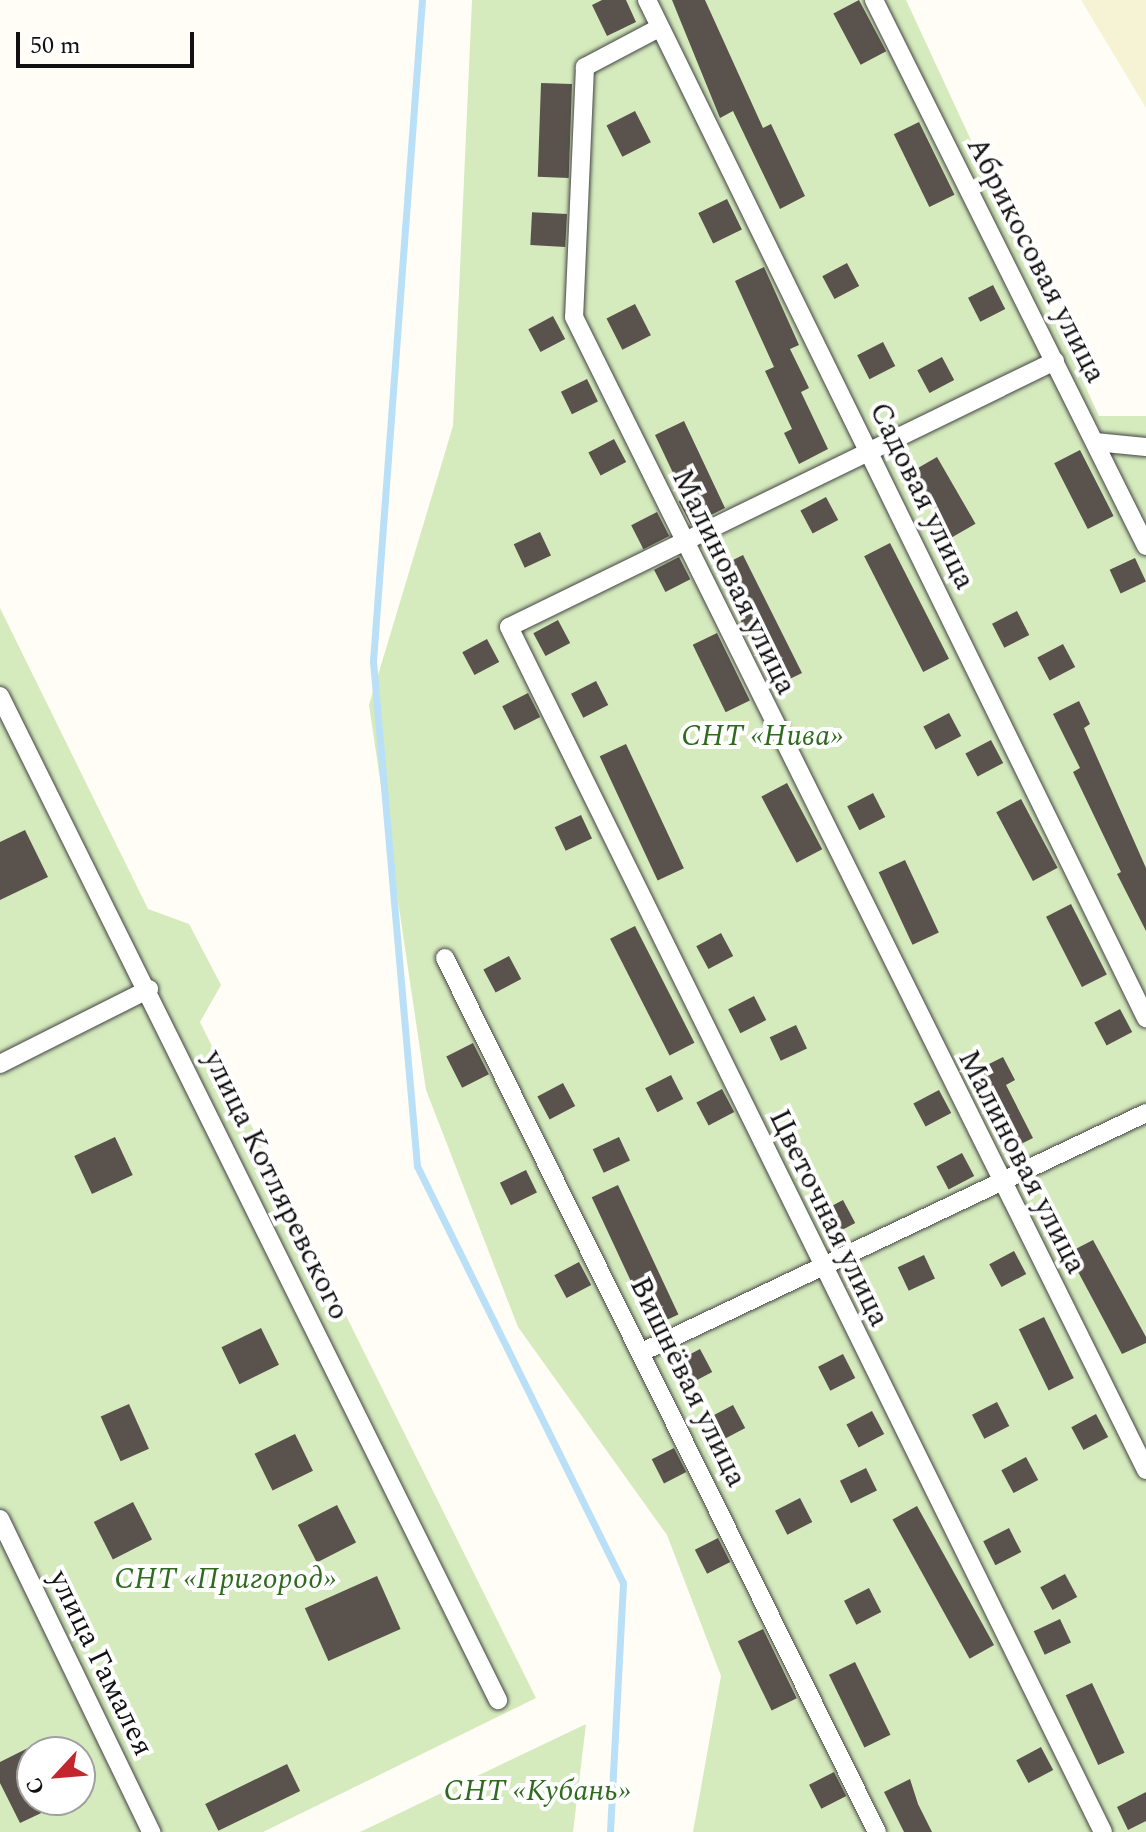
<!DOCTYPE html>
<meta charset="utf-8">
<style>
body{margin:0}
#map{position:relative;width:1146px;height:1832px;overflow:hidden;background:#fffdf5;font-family:Spectral,serif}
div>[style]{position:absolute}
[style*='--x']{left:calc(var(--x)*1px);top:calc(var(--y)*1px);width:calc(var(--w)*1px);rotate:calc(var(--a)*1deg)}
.farmland>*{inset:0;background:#f6f3d4}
.green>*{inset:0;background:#d5ebbd}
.stream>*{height:7px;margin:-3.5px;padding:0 3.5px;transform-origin:3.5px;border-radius:3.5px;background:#b9e0f7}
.building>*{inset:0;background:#5a524d;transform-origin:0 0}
.roads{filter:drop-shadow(0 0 2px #444) drop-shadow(0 0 2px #444)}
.street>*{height:18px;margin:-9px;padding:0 9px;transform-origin:9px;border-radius:9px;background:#fff}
span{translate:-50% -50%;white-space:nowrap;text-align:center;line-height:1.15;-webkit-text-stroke:8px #fff;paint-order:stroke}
.street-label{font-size:30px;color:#111}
.park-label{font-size:30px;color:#2f6b1f;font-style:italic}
.north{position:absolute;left:16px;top:1736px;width:80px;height:80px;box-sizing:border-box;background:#fff;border:2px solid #a0a0a0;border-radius:50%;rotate:244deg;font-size:22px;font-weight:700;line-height:32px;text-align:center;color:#111}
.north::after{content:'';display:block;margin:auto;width:28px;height:36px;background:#c4262e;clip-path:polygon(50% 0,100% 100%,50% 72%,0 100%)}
.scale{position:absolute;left:16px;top:32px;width:178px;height:36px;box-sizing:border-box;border:4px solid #111;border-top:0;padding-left:10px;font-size:24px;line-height:28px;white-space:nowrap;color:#111;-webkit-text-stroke:6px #fff;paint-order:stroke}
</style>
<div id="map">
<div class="farmland">
<div style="clip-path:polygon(1081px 0,1146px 0,1146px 108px)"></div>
</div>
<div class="green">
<div style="clip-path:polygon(472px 0,906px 0,1099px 416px,1146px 416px,1146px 1832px,693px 1832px,721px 1676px,667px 1535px,518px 1327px,426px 1090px,369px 705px,453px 426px)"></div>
<div style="clip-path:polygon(evenodd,0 608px,148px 909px,189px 924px,221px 985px,200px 1022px,536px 1698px,263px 1832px,0 1832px,0 608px,32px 1752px,80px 1752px,80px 1800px,32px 1800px,32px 1752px)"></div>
<div style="clip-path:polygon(586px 1724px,573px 1832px,360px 1832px)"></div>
</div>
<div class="stream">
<div style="--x:422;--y:0;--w:663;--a:94.24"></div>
<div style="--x:373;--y:661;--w:507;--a:85.02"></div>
<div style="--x:417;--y:1166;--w:465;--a:63.7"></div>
<div style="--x:623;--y:1583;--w:249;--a:93"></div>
</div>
<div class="building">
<div style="clip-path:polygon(602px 0,626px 0,636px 22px,607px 36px,592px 5px)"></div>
<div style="clip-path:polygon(672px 0,705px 0,763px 128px,771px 124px,805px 196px,780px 209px,733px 111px,720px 118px)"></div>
<div style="left:859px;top:0;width:58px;height:29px;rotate:62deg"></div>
<div style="left:572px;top:84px;width:94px;height:31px;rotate:92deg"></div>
<div style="left:635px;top:111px;width:35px;height:32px;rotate:63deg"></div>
<div style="left:919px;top:122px;width:81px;height:28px;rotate:64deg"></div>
<div style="left:727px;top:199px;width:34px;height:32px;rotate:64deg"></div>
<div style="left:567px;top:214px;width:33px;height:35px;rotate:93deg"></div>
<div style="left:847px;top:263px;width:26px;height:28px;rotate:62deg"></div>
<div style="clip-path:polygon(764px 267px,799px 345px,790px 349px,809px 388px,801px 392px,828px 449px,799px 464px,784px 433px,792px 429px,765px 371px,774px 367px,735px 281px)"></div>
<div style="left:993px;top:285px;width:27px;height:28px;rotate:63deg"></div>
<div style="left:635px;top:304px;width:35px;height:32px;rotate:63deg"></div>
<div style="left:553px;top:316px;width:26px;height:28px;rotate:62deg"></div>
<div style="left:883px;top:342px;width:27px;height:29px;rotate:63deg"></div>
<div style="left:942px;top:357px;width:26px;height:28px;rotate:62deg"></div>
<div style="left:587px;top:379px;width:25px;height:29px;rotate:64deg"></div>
<div style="clip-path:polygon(684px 421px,725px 508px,691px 525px,679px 502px,683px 494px,655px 435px)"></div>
<div style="left:614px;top:439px;width:26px;height:29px;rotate:62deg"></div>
<div style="left:1080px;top:450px;width:74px;height:29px;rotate:63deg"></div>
<div style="left:937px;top:457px;width:77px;height:28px;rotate:60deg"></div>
<div style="left:826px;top:497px;width:26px;height:29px;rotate:62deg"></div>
<div style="left:657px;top:512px;width:27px;height:29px;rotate:63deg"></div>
<div style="left:540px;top:532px;width:26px;height:29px;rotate:65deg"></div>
<div style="left:890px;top:543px;width:130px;height:29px;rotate:63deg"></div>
<div style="clip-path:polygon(743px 555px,802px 673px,771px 688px,717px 568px)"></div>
<div style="left:679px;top:557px;width:25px;height:28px;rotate:63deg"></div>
<div style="left:1135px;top:558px;width:26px;height:28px;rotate:65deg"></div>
<div style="left:1017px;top:611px;width:27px;height:28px;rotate:63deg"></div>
<div style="left:558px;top:620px;width:26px;height:28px;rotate:62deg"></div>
<div style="left:717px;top:633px;width:75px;height:27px;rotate:64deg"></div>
<div style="left:487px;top:639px;width:26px;height:28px;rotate:62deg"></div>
<div style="left:1063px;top:644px;width:26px;height:29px;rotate:62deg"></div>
<div style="left:596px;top:681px;width:27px;height:28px;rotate:63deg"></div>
<div style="left:528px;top:693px;width:27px;height:29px;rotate:63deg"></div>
<div style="clip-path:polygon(1079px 701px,1090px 724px,1084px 728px,1146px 868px,1146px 931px,1117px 874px,1121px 872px,1073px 772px,1080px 768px,1053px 714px)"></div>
<div style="left:949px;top:713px;width:26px;height:29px;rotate:62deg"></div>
<div style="left:991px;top:740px;width:26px;height:29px;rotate:62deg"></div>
<div style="left:626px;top:744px;width:137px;height:29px;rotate:65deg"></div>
<div style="left:787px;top:783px;width:75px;height:29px;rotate:62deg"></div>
<div style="left:873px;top:793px;width:27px;height:29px;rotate:63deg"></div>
<div style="left:1021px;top:799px;width:78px;height:28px;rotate:62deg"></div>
<div style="left:581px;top:815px;width:26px;height:29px;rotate:65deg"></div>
<div style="clip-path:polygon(25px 830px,48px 877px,0 900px,0 842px)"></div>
<div style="left:905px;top:860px;width:80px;height:29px;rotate:65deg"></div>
<div style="left:1071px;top:904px;width:79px;height:28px;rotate:63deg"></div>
<div style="left:635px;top:926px;width:131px;height:28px;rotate:63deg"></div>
<div style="left:721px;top:933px;width:26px;height:28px;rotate:62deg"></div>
<div style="left:509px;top:956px;width:26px;height:29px;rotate:62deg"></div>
<div style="left:754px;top:996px;width:27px;height:29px;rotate:63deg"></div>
<div style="left:1120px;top:1009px;width:26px;height:29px;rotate:62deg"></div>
<div style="left:796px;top:1025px;width:26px;height:29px;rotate:65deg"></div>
<div style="left:473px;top:1043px;width:35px;height:30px;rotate:63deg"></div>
<div style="clip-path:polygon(1003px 1057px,1015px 1080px,1006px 1085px,1033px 1138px,1007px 1151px,995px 1127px,1004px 1123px,977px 1070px)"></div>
<div style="left:671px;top:1075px;width:27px;height:29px;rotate:63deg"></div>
<div style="left:563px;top:1083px;width:26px;height:29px;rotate:62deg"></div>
<div style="left:722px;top:1089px;width:26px;height:29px;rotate:62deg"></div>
<div style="left:939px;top:1090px;width:26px;height:29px;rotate:62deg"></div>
<div style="left:115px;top:1137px;width:42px;height:45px;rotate:65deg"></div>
<div style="left:619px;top:1137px;width:26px;height:29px;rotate:65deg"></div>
<div style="left:962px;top:1153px;width:26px;height:29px;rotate:62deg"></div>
<div style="left:526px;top:1170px;width:25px;height:29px;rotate:64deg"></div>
<div style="left:618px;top:1185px;width:143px;height:29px;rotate:65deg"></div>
<div style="left:843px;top:1200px;width:26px;height:29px;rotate:62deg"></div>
<div style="clip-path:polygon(1093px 1240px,1146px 1337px,1146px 1343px,1122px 1354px,1068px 1253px)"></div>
<div style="left:1014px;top:1251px;width:26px;height:28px;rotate:62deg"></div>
<div style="left:924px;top:1255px;width:26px;height:29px;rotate:65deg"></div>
<div style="left:579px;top:1262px;width:26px;height:28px;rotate:62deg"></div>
<div style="left:1044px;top:1317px;width:68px;height:28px;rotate:64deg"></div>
<div style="left:261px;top:1328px;width:41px;height:44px;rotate:64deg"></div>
<div style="left:700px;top:1349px;width:26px;height:29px;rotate:62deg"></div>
<div style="left:843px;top:1354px;width:27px;height:28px;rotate:63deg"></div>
<div style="left:997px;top:1402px;width:27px;height:28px;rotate:63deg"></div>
<div style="left:129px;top:1404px;width:49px;height:31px;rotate:66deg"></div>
<div style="left:733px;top:1405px;width:26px;height:29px;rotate:62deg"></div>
<div style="left:872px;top:1411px;width:26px;height:29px;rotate:62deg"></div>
<div style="left:1096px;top:1414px;width:26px;height:28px;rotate:62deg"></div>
<div style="left:295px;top:1434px;width:41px;height:45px;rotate:64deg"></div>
<div style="left:674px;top:1448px;width:27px;height:25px;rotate:63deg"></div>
<div style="left:1026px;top:1457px;width:26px;height:28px;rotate:62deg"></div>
<div style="left:866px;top:1468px;width:25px;height:29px;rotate:64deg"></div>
<div style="left:800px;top:1498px;width:27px;height:28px;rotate:63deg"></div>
<div style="left:133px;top:1502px;width:42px;height:44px;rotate:63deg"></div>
<div style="left:337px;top:1505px;width:42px;height:44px;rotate:63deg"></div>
<div style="left:917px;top:1506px;width:159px;height:28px;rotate:61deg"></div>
<div style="left:1009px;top:1528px;width:27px;height:29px;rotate:63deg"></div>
<div style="left:718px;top:1538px;width:27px;height:26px;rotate:63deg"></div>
<div style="left:1065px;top:1574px;width:26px;height:28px;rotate:62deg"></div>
<div style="left:377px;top:1576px;width:58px;height:79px;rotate:66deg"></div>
<div style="left:869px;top:1588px;width:27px;height:28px;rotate:63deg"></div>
<div style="left:1060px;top:1619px;width:26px;height:29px;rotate:65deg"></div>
<div style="left:763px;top:1629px;width:77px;height:28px;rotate:64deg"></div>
<div style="left:855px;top:1662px;width:81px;height:29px;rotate:64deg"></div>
<div style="left:1092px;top:1683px;width:77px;height:29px;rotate:65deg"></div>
<div style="clip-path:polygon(32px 1746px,32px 1800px,69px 1800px,20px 1823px,0 1783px,0 1762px)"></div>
<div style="left:1041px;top:1747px;width:26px;height:28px;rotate:62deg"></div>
<div style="left:287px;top:1764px;width:30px;height:91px;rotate:64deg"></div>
<div style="left:834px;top:1772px;width:27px;height:28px;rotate:63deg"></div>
<div style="clip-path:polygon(910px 1779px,918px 1804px,932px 1832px,904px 1832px,884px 1792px)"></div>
<div style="clip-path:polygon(1146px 1792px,1146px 1821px,1128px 1830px,1117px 1807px)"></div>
</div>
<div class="roads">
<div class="street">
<div style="--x:647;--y:0;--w:1134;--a:63.89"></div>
<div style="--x:874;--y:0;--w:610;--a:63.52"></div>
<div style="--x:659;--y:28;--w:84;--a:152.2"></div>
<div style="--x:585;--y:67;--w:250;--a:92.5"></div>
<div style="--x:574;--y:317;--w:1287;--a:63.61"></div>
<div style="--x:1055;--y:361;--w:607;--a:154.03"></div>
<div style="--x:509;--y:627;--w:1343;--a:63.76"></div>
<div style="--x:1095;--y:442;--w:51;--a:5.6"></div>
<div style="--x:0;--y:696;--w:1121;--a:63.62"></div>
<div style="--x:445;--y:958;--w:975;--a:63.7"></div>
<div style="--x:0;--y:1064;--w:167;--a:-26.7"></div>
<div style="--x:642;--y:1352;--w:558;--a:-25.37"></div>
<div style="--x:0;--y:1519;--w:348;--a:64.2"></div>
</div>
</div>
<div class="street-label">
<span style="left:1036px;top:260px;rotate:63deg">Абрикосовая улица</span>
<span style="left:922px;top:496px;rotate:64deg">Садовая улица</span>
<span style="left:734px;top:582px;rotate:64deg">Малиновая улица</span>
<span style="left:1022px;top:1162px;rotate:63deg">Малиновая улица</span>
<span style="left:276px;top:1185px;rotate:64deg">улица Котляревского</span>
<span style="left:829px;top:1218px;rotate:64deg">Цветочная улица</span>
<span style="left:688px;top:1382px;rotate:64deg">Вишнёвая улица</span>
<span style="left:101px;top:1663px;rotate:64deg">улица Гамалея</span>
</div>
<div class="park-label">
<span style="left:762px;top:736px">СНТ «Нива»</span>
<span style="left:225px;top:1579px">СНТ «Пригород»</span>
<span style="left:537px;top:1791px">СНТ «Кубань»</span>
</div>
<div class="north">С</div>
<div class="scale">50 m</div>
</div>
